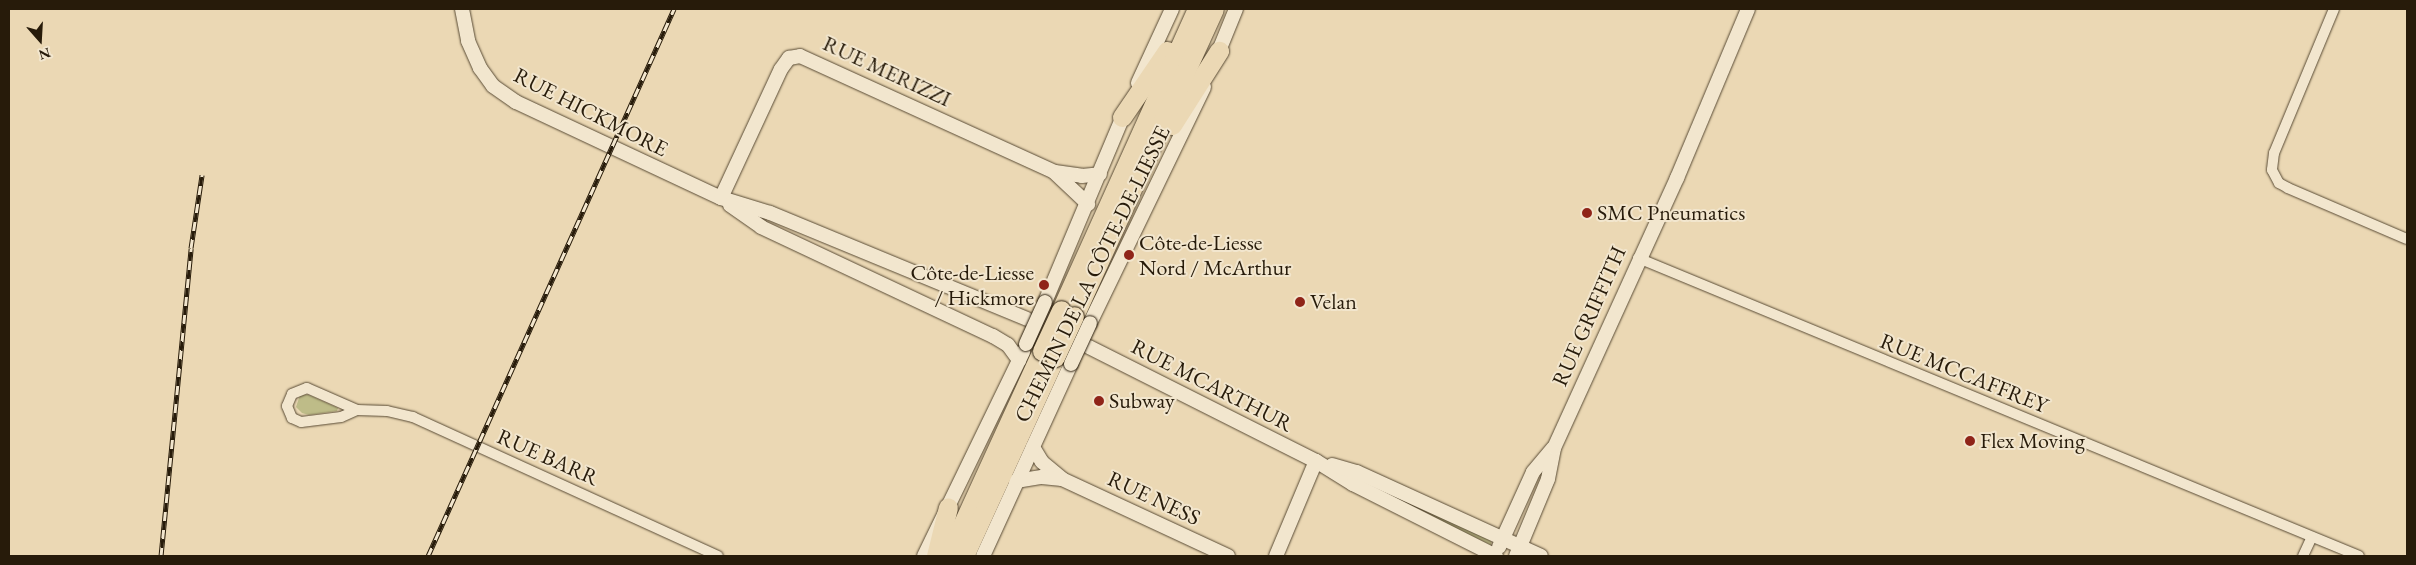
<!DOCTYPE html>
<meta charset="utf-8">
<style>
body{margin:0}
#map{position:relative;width:2416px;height:565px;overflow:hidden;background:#ebd8b4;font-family:"EB Garamond",serif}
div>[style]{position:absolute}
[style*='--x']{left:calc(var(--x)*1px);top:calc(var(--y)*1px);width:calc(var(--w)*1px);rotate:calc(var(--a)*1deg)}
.green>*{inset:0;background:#bebc88}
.roads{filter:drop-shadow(0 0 1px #584a34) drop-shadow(0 0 1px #584a34)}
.street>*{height:10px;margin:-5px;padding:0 5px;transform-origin:5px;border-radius:5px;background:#f2e6ce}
.secondary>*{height:14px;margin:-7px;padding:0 7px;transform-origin:7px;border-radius:7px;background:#f2e6ce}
.highway>*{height:19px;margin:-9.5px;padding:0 9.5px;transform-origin:9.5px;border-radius:9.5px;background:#ebd8b4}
.rail>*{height:5px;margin-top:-2.5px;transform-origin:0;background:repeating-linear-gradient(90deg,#f2e6ce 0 9px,#271b0a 0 18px);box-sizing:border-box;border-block:1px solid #271b0a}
.bridges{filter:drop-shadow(0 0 1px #271b0a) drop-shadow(0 0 1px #271b0a)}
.secondary-bridge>*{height:14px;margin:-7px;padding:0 7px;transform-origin:7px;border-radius:7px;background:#f2e6ce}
.highway-bridge>*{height:19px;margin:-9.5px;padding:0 9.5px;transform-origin:9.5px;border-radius:9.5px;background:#ebd8b4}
.dots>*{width:14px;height:14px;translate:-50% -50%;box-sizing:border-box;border:2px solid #f2e6ce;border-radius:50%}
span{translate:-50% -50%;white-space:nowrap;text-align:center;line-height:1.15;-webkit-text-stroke:4px #f2e6ce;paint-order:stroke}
.street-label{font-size:22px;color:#271b0a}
.poi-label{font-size:22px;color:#271b0a}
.left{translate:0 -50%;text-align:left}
.right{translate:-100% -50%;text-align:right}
.frame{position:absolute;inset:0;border:10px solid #271b0a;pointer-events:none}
.north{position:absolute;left:15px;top:15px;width:50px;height:50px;-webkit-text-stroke:4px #f2e6ce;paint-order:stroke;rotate:161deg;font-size:14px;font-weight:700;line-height:20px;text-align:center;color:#271b0a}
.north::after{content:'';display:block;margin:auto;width:18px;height:22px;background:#271b0a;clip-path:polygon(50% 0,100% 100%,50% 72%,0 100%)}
</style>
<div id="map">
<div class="green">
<div style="clip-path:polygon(300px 395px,309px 395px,338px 408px,337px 411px,309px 415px,302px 413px,296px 407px)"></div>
<div style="clip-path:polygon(1404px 500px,1491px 540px,1491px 545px,1402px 503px)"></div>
</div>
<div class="roads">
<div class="street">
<div style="--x:2334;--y:9;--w:156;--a:112.6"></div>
<div style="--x:2274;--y:153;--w:17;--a:97"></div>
<div style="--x:2272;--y:170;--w:15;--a:62"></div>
<div style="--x:2279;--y:183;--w:10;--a:29"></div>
<div style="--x:2288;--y:188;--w:129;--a:23.2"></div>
<div style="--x:1638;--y:258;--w:780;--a:22.46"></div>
<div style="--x:357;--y:410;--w:17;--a:156"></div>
<div style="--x:341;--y:417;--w:40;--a:172.9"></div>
<div style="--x:301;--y:422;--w:10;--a:-156"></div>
<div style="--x:292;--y:418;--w:13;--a:-113"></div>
<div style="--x:287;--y:406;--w:13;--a:-67"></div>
<div style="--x:292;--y:394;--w:16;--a:-22"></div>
<div style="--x:307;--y:388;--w:55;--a:23.7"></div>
<div style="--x:357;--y:410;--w:30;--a:2"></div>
<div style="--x:387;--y:411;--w:27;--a:13"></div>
<div style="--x:413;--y:417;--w:335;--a:24.5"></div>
<div style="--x:2303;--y:556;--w:21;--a:-65"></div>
</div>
<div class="secondary">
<div style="--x:462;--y:9;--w:33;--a:79"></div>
<div style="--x:468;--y:41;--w:30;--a:66"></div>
<div style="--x:480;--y:68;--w:22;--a:54"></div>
<div style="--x:493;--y:86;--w:28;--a:35"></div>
<div style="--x:516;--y:102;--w:226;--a:25.1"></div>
<div style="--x:721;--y:198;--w:51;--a:17"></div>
<div style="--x:770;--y:213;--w:278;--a:22.4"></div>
<div style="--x:1216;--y:58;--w:53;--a:-67.8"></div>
<div style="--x:1138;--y:83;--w:81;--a:-65.3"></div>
<div style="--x:1055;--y:172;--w:27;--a:8"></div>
<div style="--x:1082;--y:176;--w:18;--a:-6"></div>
<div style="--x:721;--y:198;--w:142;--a:-65.1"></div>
<div style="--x:781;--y:69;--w:14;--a:-54"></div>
<div style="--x:789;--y:58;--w:11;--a:-10"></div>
<div style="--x:800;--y:56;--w:279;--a:24.5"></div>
<div style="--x:1054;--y:172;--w:47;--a:43.3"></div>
<div style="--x:730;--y:205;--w:38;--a:35"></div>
<div style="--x:761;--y:227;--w:256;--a:25.2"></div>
<div style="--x:993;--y:336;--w:17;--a:31"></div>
<div style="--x:1008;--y:345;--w:19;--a:54"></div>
<div style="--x:1045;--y:302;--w:209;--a:-67.2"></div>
<div style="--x:1090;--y:323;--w:262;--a:-64.2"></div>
<div style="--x:1089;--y:347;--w:254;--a:26.7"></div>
<div style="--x:1316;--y:461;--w:44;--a:31.9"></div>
<div style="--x:1353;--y:484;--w:160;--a:26.7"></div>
<div style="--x:1033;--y:447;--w:17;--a:59"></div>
<div style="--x:1042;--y:462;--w:26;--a:40"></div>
<div style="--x:1062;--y:479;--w:183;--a:24.9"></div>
<div style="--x:1332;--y:465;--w:26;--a:16"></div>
<div style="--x:1357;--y:472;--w:202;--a:24.5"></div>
<div style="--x:1016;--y:481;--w:26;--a:-9"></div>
<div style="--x:1042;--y:477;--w:20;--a:6"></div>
<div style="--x:1499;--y:547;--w:82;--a:-65.6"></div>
<div style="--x:1533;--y:472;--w:31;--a:-50"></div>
<div style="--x:924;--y:556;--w:227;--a:-64.1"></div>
<div style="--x:983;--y:556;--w:211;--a:-65.4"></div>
<div style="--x:1276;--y:556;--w:103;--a:-67.2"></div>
<div style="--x:1516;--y:556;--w:83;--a:-67.4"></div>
<div style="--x:1548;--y:479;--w:32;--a:-79"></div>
<div style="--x:1554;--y:448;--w:297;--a:-65.5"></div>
<div style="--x:1677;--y:178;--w:183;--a:-67.2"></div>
</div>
<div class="highway">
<div style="--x:1122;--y:117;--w:80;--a:-55.7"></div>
<div style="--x:1172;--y:125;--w:88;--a:-57.6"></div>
<div style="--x:1061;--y:310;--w:330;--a:-65.7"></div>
<div style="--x:1074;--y:316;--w:337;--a:-65.5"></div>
<div style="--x:936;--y:556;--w:50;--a:-76.2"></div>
<div style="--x:948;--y:556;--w:226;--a:-65.4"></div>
<div style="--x:964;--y:556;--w:219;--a:-65.4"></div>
</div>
</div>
<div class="rail">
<div style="--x:161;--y:556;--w:309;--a:-84.4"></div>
<div style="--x:191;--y:248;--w:74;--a:-81.4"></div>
<div style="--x:428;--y:556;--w:600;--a:-65.79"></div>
</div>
<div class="bridges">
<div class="secondary-bridge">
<div style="--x:1026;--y:344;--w:46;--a:-65.7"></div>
<div style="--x:1071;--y:364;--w:45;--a:-65.1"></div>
</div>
<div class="highway-bridge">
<div style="--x:1042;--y:351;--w:45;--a:-65.1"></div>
<div style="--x:1055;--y:357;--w:45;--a:-65.1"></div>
</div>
</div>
<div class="dots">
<div style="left:1587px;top:213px;background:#8f2418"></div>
<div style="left:1129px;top:255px;background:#8f2418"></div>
<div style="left:1044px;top:285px;background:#8f2418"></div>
<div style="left:1300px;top:302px;background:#8f2418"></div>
<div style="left:1099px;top:401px;background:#8f2418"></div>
<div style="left:1970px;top:441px;background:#8f2418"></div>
</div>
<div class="street-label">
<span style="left:887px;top:71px;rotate:25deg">RUE MERIZZI</span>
<span style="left:591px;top:112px;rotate:27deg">RUE HICKMORE</span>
<span style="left:1092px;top:274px;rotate:-64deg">CHEMIN DE LA CÔTE-DE-LIESSE</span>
<span style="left:1589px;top:316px;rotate:-66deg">RUE GRIFFITH</span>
<span style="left:1964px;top:373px;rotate:22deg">RUE MCCAFFREY</span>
<span style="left:1212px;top:385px;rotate:27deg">RUE MCARTHUR</span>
<span style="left:548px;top:457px;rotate:24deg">RUE BARR</span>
<span style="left:1154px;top:498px;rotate:25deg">RUE NESS</span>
</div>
<div class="poi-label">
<span class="left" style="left:1597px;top:213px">SMC Pneumatics</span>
<span class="left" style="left:1139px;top:255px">Côte-de-Liesse<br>Nord / McArthur</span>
<span class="right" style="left:1034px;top:285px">Côte-de-Liesse<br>/ Hickmore</span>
<span class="left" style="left:1310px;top:302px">Velan</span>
<span class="left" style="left:1109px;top:401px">Subway</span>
<span class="left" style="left:1980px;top:441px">Flex Moving</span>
</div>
<div class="frame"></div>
<div class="north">N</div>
</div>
